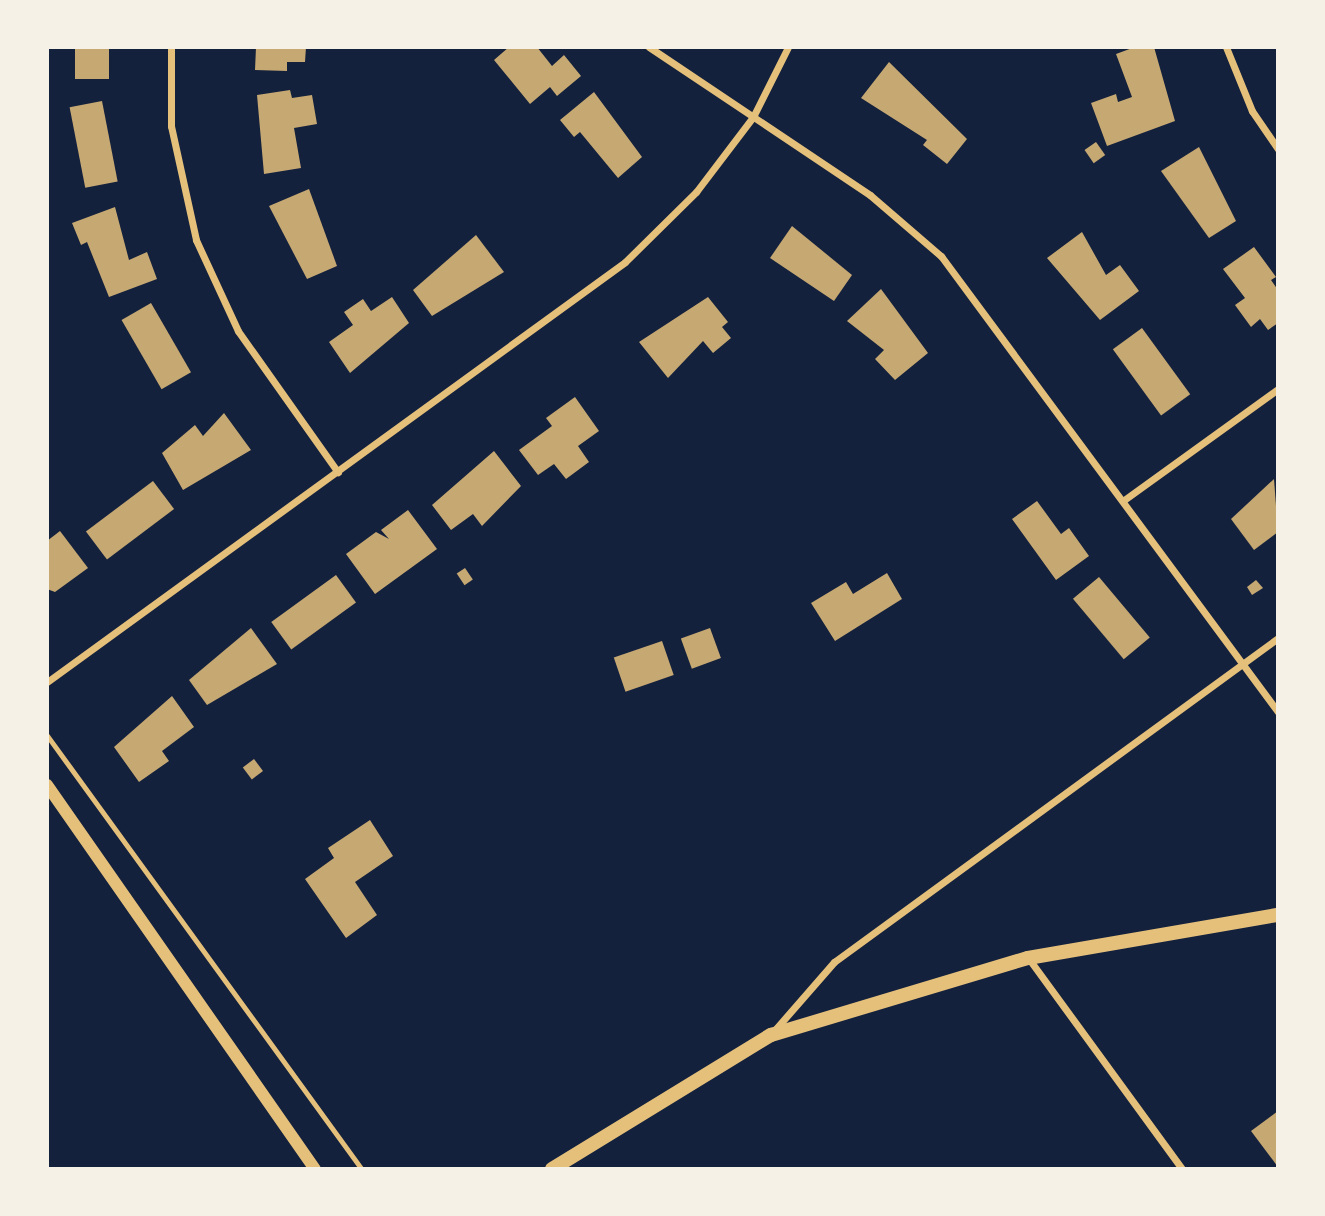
<!DOCTYPE html>
<style>
body{margin:0}
#map{position:relative;width:1325px;height:1216px;overflow:hidden;background:#14213d;font-family:Raleway,sans-serif}
div>[style]{position:absolute}
[style*='--x']{left:calc(var(--x)*1px);top:calc(var(--y)*1px);width:calc(var(--w)*1px);rotate:calc(var(--a)*1deg)}
.building>*{inset:0;background:#c6a872;transform-origin:0 0}
.path>*{height:4.5px;margin:-2.25px;padding:0 2.25px;transform-origin:2.25px;border-radius:2.25px;background:#e5c07b}
.minor>*{height:7px;margin:-3.5px;padding:0 3.5px;transform-origin:3.5px;border-radius:3.5px;background:#e5c07b}
.tertiary>*{height:12px;margin:-6px;padding:0 6px;transform-origin:6px;border-radius:6px;background:#e5c07b}
.secondary>*{height:14px;margin:-7px;padding:0 7px;transform-origin:7px;border-radius:7px;background:#e5c07b}
span{translate:-50% -50%;white-space:nowrap;text-align:center;line-height:1.15;-webkit-text-stroke:5px #f6f1e7;paint-order:stroke}
.frame{position:absolute;inset:0;border:49px solid #f6f1e7;pointer-events:none}
</style>
<div id="map">
<div class="building">
<div style="left:75px;top:47px;width:34px;height:32px"></div>
<div style="clip-path:polygon(256px 47px,306px 47px,305px 62px,287px 62px,287px 71px,255px 70px)"></div>
<div style="clip-path:polygon(509px 47px,537px 47px,552px 66px,564px 55px,581px 76px,557px 96px,550px 87px,530px 104px,494px 60px)"></div>
<div style="clip-path:polygon(1135px 47px,1154px 47px,1175px 121px,1107px 146px,1091px 103px,1116px 94px,1118px 102px,1132px 97px,1116px 54px)"></div>
<div style="clip-path:polygon(889px 62px,967px 139px,947px 164px,923px 145px,927px 140px,861px 98px)"></div>
<div style="clip-path:polygon(290px 90px,292px 98px,312px 95px,317px 124px,294px 128px,301px 168px,264px 174px,257px 95px)"></div>
<div style="clip-path:polygon(594px 92px,642px 157px,618px 178px,580px 132px,574px 137px,560px 120px)"></div>
<div style="left:102px;top:101px;width:82px;height:33px;rotate:79deg"></div>
<div style="left:1096px;top:142px;width:16px;height:14px;rotate:55deg"></div>
<div style="clip-path:polygon(1199px 147px,1236px 221px,1209px 238px,1161px 171px)"></div>
<div style="clip-path:polygon(309px 189px,337px 266px,307px 279px,269px 206px)"></div>
<div style="clip-path:polygon(115px 207px,129px 260px,147px 252px,157px 279px,109px 297px,87px 242px,81px 245px,72px 223px)"></div>
<div style="clip-path:polygon(792px 226px,852px 275px,834px 301px,770px 258px)"></div>
<div style="clip-path:polygon(1082px 232px,1106px 275px,1120px 265px,1139px 291px,1100px 320px,1047px 258px)"></div>
<div style="clip-path:polygon(476px 235px,504px 272px,432px 316px,413px 290px)"></div>
<div style="clip-path:polygon(1254px 247px,1276px 277px,1271px 280px,1278px 290px,1278px 323px,1268px 330px,1260px 319px,1251px 327px,1235px 305px,1245px 298px,1223px 269px)"></div>
<div style="clip-path:polygon(881px 289px,928px 353px,895px 380px,875px 359px,884px 350px,847px 321px)"></div>
<div style="clip-path:polygon(392px 297px,409px 323px,350px 373px,329px 342px,353px 325px,344px 312px,363px 299px,371px 311px)"></div>
<div style="clip-path:polygon(708px 297px,728px 322px,722px 327px,731px 338px,713px 353px,703px 341px,668px 378px,639px 342px)"></div>
<div style="left:151px;top:303px;width:80px;height:34px;rotate:60deg"></div>
<div style="left:1142px;top:328px;width:82px;height:36px;rotate:54deg"></div>
<div style="clip-path:polygon(575px 397px,599px 431px,578px 446px,589px 462px,566px 479px,554px 464px,538px 475px,519px 450px,552px 426px,546px 418px)"></div>
<div style="clip-path:polygon(224px 413px,251px 450px,183px 490px,162px 453px,195px 425px,203px 436px)"></div>
<div style="clip-path:polygon(494px 451px,521px 486px,482px 526px,473px 514px,451px 530px,432px 505px)"></div>
<div style="clip-path:polygon(1274px 479px,1278px 532px,1254px 550px,1231px 519px)"></div>
<div style="left:153px;top:481px;width:35px;height:84px;rotate:53deg"></div>
<div style="clip-path:polygon(1037px 501px,1061px 534px,1069px 528px,1089px 556px,1056px 580px,1012px 519px)"></div>
<div style="clip-path:polygon(408px 510px,437px 549px,375px 594px,346px 554px,376px 532px,389px 539px,381px 530px)"></div>
<div style="clip-path:polygon(60px 531px,88px 568px,55px 592px,47px 589px,47px 541px)"></div>
<div style="left:465px;top:568px;width:14px;height:10px;rotate:56deg"></div>
<div style="clip-path:polygon(887px 573px,902px 599px,835px 641px,811px 603px,846px 582px,853px 594px)"></div>
<div style="left:336px;top:575px;width:34px;height:80px;rotate:54deg"></div>
<div style="left:1099px;top:577px;width:79px;height:34px;rotate:50deg"></div>
<div style="clip-path:polygon(1256px 580px,1263px 588px,1252px 595px,1247px 587px)"></div>
<div style="clip-path:polygon(251px 628px,277px 664px,207px 705px,189px 680px)"></div>
<div style="left:710px;top:628px;width:32px;height:31px;rotate:70deg"></div>
<div style="left:662px;top:641px;width:36px;height:51px;rotate:71deg"></div>
<div style="clip-path:polygon(172px 696px,194px 727px,162px 751px,169px 761px,139px 782px,114px 747px)"></div>
<div style="left:254px;top:759px;width:15px;height:14px;rotate:53deg"></div>
<div style="clip-path:polygon(370px 820px,393px 856px,355px 882px,377px 915px,346px 938px,305px 879px,334px 858px,328px 848px)"></div>
<div style="clip-path:polygon(1278px 1111px,1278px 1167px,1251px 1131px)"></div>
</div>
<div class="path">
<div style="--x:47;--y:735;--w:536;--a:54.03"></div>
</div>
<div class="minor">
<div style="--x:171;--y:47;--w:79;--a:90"></div>
<div style="--x:171;--y:126;--w:117;--a:77.6"></div>
<div style="--x:196;--y:240;--w:100;--a:65.2"></div>
<div style="--x:238;--y:331;--w:173;--a:54.7"></div>
<div style="--x:649;--y:47;--w:266;--a:33.8"></div>
<div style="--x:870;--y:195;--w:94;--a:40.7"></div>
<div style="--x:941;--y:256;--w:567;--a:53.53"></div>
<div style="--x:1226;--y:47;--w:69;--a:67.9"></div>
<div style="--x:1252;--y:111;--w:46;--a:55.6"></div>
<div style="--x:1124;--y:500;--w:190;--a:-35.8"></div>
<div style="--x:47;--y:682;--w:714;--a:-36"></div>
<div style="--x:625;--y:262;--w:100;--a:-44.6"></div>
<div style="--x:696;--y:192;--w:94;--a:-52.8"></div>
<div style="--x:753;--y:117;--w:78;--a:-63.4"></div>
<div style="--x:1029;--y:959;--w:260;--a:53.9"></div>
<div style="--x:773;--y:1032;--w:93;--a:-48.9"></div>
<div style="--x:834;--y:962;--w:550;--a:-36.12"></div>
</div>
<div class="tertiary">
<div style="--x:47;--y:785;--w:468;--a:55.1"></div>
</div>
<div class="secondary">
<div style="--x:552;--y:1169;--w:257;--a:-31.5"></div>
<div style="--x:771;--y:1035;--w:268;--a:-16.7"></div>
<div style="--x:1028;--y:958;--w:254;--a:-9.8"></div>
</div>
<div class="frame"></div>
</div>
